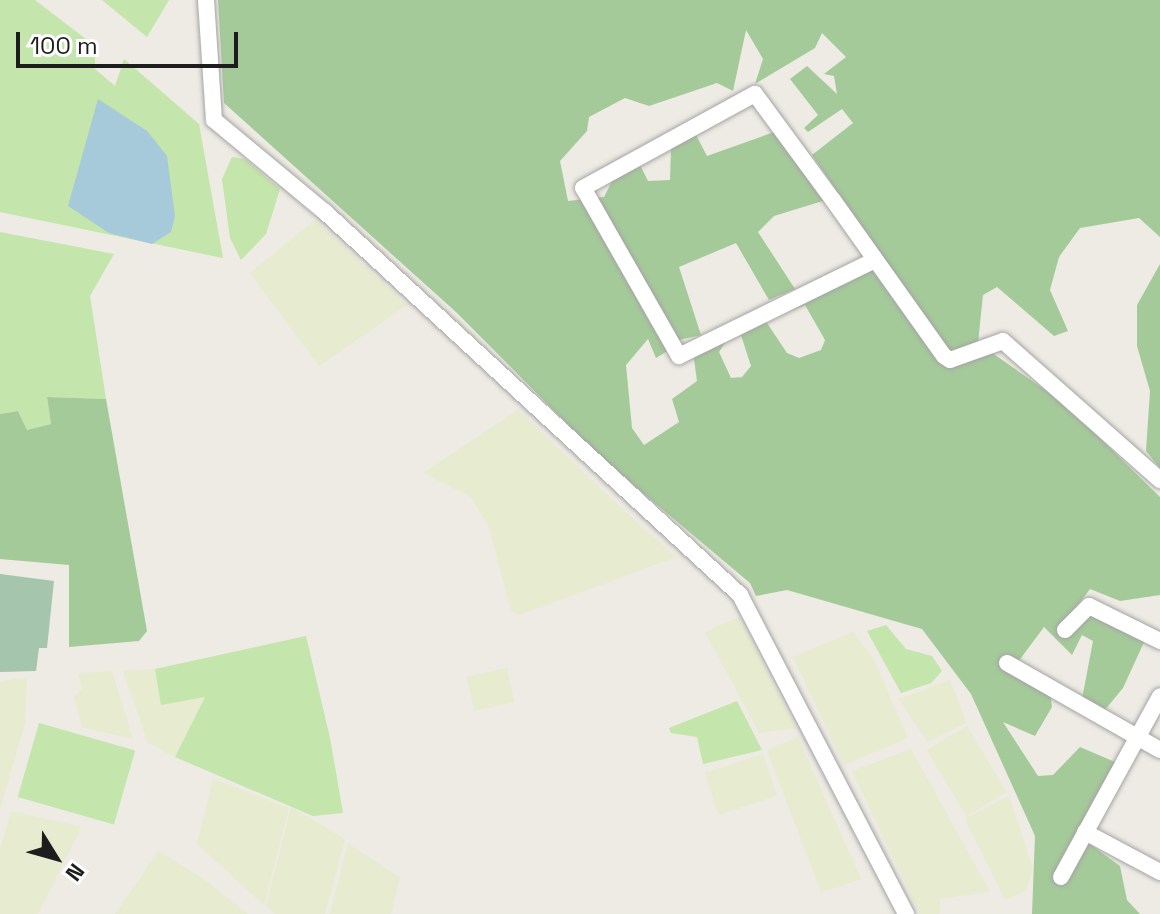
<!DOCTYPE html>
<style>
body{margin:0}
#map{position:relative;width:1160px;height:914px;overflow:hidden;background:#edebe3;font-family:"Space Grotesk",sans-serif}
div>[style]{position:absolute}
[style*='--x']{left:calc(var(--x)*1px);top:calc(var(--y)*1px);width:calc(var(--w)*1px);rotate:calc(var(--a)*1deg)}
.farmland>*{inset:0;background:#e7ebcf;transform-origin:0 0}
.grass>*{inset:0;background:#c4e5ab;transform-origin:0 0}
.forest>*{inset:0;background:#a5ca9a}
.cemetery>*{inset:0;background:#a5c5ac}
.water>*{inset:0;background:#a6cad9}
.roads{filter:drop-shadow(0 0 2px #a4a4a4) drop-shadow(0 0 2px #a4a4a4)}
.street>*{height:16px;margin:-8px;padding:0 8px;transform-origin:8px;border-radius:8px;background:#fff}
span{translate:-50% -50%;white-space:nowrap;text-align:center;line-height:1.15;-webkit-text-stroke:8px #fff;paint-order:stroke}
.north{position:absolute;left:16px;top:818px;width:80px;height:80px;-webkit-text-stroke:6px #fff;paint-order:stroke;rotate:127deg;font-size:22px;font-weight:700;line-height:32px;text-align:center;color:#1d1d1d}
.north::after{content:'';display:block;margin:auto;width:28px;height:36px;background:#1d1d1d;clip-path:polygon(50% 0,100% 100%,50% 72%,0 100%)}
.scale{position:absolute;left:16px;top:32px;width:222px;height:36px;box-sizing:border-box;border:4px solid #1d1d1d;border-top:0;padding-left:10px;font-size:24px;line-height:28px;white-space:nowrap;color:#1d1d1d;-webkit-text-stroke:6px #fff;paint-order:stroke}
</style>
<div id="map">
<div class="farmland">
<div style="clip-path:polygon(315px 220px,407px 305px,319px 366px,250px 273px)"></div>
<div style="clip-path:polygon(518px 410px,614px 501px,676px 557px,519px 615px,511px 611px,489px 527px,471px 497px,423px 473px)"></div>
<div style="clip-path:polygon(739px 617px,758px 653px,796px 728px,759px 733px,705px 632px)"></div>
<div style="clip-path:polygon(853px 632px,873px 658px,908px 738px,844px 765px,793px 657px)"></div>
<div style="left:507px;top:668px;width:35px;height:41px;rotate:78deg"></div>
<div style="clip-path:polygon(155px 669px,161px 704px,205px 696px,175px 757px,148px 743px,123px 671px)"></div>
<div style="clip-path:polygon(112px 671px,133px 739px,82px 727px,74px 697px,82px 689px,78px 674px)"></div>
<div style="clip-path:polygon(27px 678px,25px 724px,0 809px,0 681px)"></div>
<div style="clip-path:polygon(950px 680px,966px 723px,927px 742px,899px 699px)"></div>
<div style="left:967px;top:726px;width:77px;height:47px;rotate:59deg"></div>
<div style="clip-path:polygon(798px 737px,861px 879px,821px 892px,767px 750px)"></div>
<div style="clip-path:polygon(911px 749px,990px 892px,940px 899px,939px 914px,920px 914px,852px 771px)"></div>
<div style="left:763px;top:754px;width:44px;height:61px;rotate:72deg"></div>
<div style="clip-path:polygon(213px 779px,289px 808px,264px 905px,197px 844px)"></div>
<div style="clip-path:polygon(1009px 796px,1033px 869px,1025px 891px,1005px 900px,965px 819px)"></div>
<div style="clip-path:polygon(291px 807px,345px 839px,325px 914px,275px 914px,266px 906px)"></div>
<div style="clip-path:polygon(11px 811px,81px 827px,38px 914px,0 914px,0 849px)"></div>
<div style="clip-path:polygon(348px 843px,400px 878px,391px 914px,330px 914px)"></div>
<div style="clip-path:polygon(158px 851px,201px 877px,248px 914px,115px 914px)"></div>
</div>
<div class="grass">
<div style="clip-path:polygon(0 0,35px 0,95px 46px,95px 69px,115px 86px,124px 59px,199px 124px,223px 258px,0 212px)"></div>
<div style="clip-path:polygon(102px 0,169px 0,147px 37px)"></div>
<div style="clip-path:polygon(232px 157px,245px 159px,280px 189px,266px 234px,241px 260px,230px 238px,222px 179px)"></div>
<div style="clip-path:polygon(0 232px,114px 254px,90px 296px,106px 399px,47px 397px,51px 424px,27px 430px,18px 411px,0 414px)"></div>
<div style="clip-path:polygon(886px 625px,906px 649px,932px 656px,942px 671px,931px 683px,901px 693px,867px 631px)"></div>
<div style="clip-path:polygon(306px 636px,330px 738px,343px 813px,313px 816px,175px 757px,205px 697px,161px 705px,155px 669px)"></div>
<div style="clip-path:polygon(737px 701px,762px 750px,703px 764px,697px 737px,671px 733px,669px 728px)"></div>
<div style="left:39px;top:723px;width:100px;height:77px;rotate:16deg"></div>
</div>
<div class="forest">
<div style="clip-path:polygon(evenodd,218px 0,1160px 0,1160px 237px,1139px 218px,1080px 228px,1059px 257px,1050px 290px,1068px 331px,1054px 336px,997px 287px,983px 295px,978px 343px,1065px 404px,1160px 497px,1160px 595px,1120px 601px,1090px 589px,1060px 629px,1089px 611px,1145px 640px,1123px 688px,1104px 711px,1082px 699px,1093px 641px,1082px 635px,1072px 655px,1044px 627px,1018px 662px,1050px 692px,1052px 707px,1035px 736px,1003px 722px,1038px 776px,1053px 775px,1080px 747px,1115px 762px,1087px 842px,1120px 866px,1127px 900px,1140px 914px,1032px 914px,1035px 836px,971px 694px,922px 629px,787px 590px,756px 596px,750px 583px,599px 456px,457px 313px,224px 103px,218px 0,746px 30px,763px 59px,755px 84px,815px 48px,822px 33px,846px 57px,824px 74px,834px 76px,837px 94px,807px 66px,790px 79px,818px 115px,804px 128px,808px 132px,842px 109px,853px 123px,812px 155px,885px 262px,780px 315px,805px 305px,825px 340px,821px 350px,799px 358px,787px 353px,765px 320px,740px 332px,751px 366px,742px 377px,731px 378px,719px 352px,731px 334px,693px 352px,697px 381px,672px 399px,679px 422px,644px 445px,632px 428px,626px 365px,648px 339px,656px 358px,669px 350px,666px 325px,679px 340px,701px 335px,679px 267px,736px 243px,769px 300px,795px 289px,758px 232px,774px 216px,826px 200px,777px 131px,707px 156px,696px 135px,671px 148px,670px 180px,648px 181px,639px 163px,613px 179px,604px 197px,568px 201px,560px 161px,587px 131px,589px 117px,625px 98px,649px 106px,717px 83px,733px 91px,746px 30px)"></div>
<div style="clip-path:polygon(1160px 264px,1160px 468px,1146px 451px,1150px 391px,1137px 346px,1137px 305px)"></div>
<div style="clip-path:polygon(47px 397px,106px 399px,147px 631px,139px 641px,69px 647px,69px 565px,0 559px,0 414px,18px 411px,27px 430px,51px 424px)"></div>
</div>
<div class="cemetery">
<div style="clip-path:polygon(0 574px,54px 581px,47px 648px,39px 648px,36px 671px,0 672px)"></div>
</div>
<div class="water">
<div style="clip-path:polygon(98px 99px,147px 131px,167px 156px,175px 216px,171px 232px,152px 244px,109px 233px,68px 206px)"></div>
</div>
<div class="roads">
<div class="street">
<div style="--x:206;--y:0;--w:120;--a:86.2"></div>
<div style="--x:214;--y:120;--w:144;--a:39.7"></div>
<div style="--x:325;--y:212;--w:565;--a:42.7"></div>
<div style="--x:740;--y:595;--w:360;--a:62.5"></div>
<div style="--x:875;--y:260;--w:218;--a:153.9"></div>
<div style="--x:679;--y:356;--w:193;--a:-119.7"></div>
<div style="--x:583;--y:188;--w:196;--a:-28.7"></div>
<div style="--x:755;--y:94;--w:132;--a:53.7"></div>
<div style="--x:833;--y:200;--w:191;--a:54.6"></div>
<div style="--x:944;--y:356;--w:7;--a:34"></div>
<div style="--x:950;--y:360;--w:56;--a:-19.7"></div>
<div style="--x:1003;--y:341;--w:210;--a:41.5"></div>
<div style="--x:1065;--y:630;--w:34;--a:-45"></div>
<div style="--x:1089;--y:606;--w:79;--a:26.2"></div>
<div style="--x:1007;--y:663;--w:176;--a:29.6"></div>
<div style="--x:1085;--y:832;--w:85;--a:28.1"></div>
<div style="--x:1061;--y:877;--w:206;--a:-61.3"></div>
</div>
</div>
<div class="north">N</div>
<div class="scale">100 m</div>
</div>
